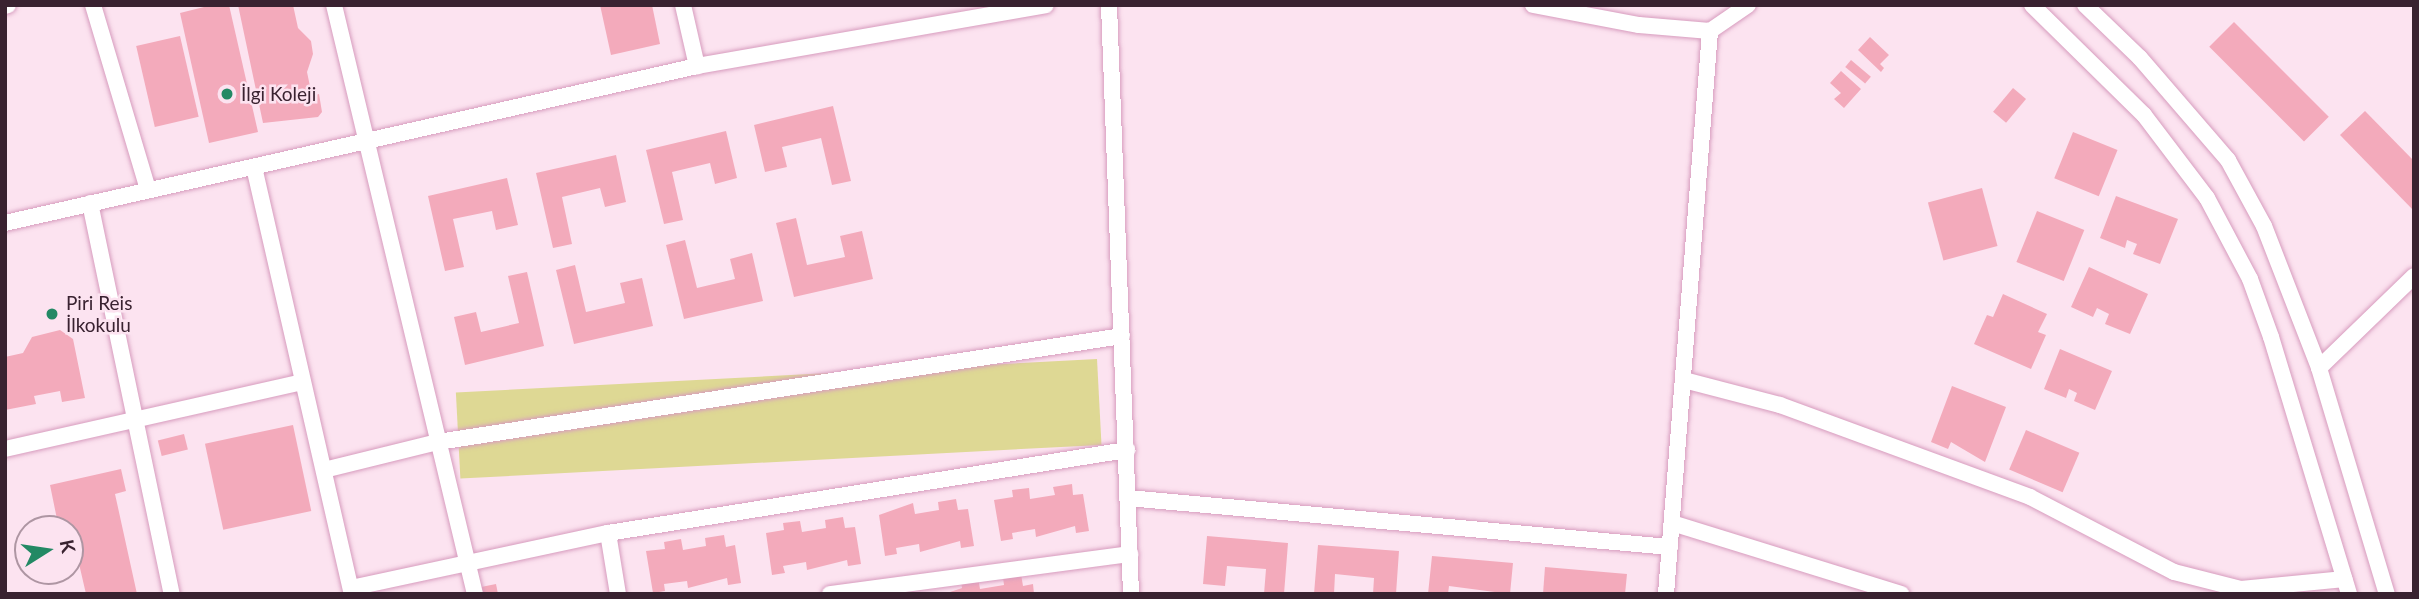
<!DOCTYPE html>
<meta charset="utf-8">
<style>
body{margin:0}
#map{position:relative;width:2419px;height:599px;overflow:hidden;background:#fce3f0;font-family:Lato,sans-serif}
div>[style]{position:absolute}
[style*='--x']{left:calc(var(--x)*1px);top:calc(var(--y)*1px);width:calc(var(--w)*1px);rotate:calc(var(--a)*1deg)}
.green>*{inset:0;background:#ded894;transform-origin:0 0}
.building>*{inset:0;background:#f3aabb;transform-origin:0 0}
.roads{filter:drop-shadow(0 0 2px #d79cbe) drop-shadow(0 0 2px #d79cbe)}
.minor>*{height:16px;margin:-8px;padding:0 8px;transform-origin:8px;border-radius:8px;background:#fff}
.dots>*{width:19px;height:19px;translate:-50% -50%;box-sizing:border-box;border:4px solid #fce3f0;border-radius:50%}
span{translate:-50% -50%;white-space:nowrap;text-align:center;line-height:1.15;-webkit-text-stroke:5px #fce3f0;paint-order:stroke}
.poi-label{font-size:19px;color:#392230}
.left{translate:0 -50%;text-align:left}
.frame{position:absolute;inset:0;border:7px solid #392230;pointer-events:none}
.north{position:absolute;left:14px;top:515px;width:70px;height:70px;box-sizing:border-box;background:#fce3f0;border:2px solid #ae96a3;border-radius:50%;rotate:78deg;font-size:19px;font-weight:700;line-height:28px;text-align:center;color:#392230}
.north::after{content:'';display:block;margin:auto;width:24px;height:32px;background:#238964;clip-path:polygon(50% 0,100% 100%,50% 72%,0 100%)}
</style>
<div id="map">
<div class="green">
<div style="left:1097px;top:359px;width:86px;height:642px;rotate:87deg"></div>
</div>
<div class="building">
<div style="clip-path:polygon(212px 5px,229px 5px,258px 132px,209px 143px,180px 13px)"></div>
<div style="clip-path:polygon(238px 5px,293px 5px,298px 28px,311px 41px,313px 54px,307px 72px,312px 96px,319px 94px,322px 112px,318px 117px,263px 123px)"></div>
<div style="clip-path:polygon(600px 5px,652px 5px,660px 44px,611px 55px)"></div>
<div style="left:2234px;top:22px;width:134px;height:35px;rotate:45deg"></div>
<div style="left:180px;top:36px;width:83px;height:45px;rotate:77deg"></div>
<div style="clip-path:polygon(1870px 37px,1889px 55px,1880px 64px,1884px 68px,1881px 72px,1858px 50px)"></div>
<div style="left:1851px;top:60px;width:26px;height:9px;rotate:40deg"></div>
<div style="clip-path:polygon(1841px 71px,1861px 89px,1844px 108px,1834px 99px,1841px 93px,1830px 83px)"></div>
<div style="left:2013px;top:88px;width:17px;height:31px;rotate:40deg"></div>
<div style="clip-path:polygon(833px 106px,851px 181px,832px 185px,821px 138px,782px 147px,787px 167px,765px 172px,754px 125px)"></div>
<div style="clip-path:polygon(2365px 111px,2414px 161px,2414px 211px,2340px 135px)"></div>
<div style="clip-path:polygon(726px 131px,737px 178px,715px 184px,710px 163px,672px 172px,683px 220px,664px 224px,646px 150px)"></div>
<div style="left:2073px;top:132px;width:48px;height:50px;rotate:22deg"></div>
<div style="clip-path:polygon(616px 155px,626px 202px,605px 207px,600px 188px,562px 197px,572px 244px,553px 248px,536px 173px)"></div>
<div style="clip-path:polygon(507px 178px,518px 225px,496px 230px,492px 211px,453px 219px,464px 267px,445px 271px,428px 196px)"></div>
<div style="left:1982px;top:188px;width:60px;height:56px;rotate:75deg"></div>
<div style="clip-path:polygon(2116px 196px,2178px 219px,2160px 264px,2133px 254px,2137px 244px,2127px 240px,2125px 248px,2100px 238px)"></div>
<div style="left:2037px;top:211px;width:51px;height:55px;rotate:22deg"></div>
<div style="clip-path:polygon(796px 218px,807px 265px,845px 257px,840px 236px,862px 231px,873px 279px,794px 297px,776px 223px)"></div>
<div style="clip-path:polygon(685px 240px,697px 288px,735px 279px,730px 259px,752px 253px,763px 301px,684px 319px,666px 245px)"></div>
<div style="clip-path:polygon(575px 265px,586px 312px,625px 303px,620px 283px,642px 278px,653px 326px,574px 344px,556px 270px)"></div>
<div style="clip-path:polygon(2089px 267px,2148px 294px,2130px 334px,2105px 324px,2109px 314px,2097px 308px,2093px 317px,2071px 307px)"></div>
<div style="clip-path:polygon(527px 272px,544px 346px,465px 365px,454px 317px,476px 312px,481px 332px,519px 323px,508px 276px)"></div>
<div style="clip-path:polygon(2003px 294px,2047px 314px,2038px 332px,2046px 335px,2031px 369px,1974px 344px,1987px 315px,1993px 317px)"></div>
<div style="clip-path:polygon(60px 330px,73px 339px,85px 398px,62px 402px,60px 391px,34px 396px,36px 404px,5px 410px,5px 357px,23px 353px,32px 337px)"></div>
<div style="clip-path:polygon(2060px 349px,2112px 371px,2095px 410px,2074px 401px,2077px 393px,2069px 389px,2066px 398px,2044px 389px)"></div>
<div style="clip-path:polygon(1952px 386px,2006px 407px,1985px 462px,1951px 442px,1948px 449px,1931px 442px)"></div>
<div style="left:293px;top:425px;width:88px;height:90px;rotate:78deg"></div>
<div style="left:2026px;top:430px;width:58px;height:43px;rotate:23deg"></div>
<div style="left:184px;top:434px;width:16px;height:27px;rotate:76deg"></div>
<div style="clip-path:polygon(121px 469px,126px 491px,115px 494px,137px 594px,86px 594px,71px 529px,59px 529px,50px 485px)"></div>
<div style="clip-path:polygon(1072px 484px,1073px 495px,1083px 494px,1089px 531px,1076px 533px,1075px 526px,1036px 537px,1035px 529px,1012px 533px,1013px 539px,1001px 541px,994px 500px,1013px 497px,1012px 490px,1029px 488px,1030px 499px,1055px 495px,1053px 487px)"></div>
<div style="clip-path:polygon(956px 499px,958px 510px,968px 509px,974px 546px,961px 548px,960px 541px,920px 552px,919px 544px,896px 548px,897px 554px,885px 556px,879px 515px,913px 503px,915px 514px,939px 510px,938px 502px)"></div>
<div style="clip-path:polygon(843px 517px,845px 528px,855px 527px,861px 564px,848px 566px,847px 560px,807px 570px,806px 562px,783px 566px,785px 573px,772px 575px,766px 533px,784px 530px,783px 523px,800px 521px,802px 532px,826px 528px,825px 520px)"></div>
<div style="clip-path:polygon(724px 535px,726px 547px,735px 545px,741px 583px,728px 585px,727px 578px,688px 588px,687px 581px,664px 584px,665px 591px,653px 593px,646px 551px,665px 549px,664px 542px,681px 539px,683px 550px,706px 546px,705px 538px)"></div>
<div style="clip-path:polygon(1207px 536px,1288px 543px,1284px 594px,1264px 594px,1266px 569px,1227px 566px,1225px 586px,1203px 584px)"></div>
<div style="clip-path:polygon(1318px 545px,1399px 551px,1396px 594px,1373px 594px,1374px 578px,1335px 574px,1334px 594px,1314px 594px)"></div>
<div style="clip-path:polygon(1432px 556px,1513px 563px,1510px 594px,1449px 586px,1448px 594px,1428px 594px)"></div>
<div style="clip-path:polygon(1545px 567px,1627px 574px,1625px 594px,1543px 594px)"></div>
<div style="clip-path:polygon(1021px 574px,1023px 586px,1033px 584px,1034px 594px,944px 594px,962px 588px,961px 581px,978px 578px,980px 589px,1004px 585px,1003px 577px)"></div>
<div style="clip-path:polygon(496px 584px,498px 594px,482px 594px,481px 587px)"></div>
</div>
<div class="roads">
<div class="minor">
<div style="--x:93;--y:5;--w:192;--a:73.4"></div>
<div style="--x:334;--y:5;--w:606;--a:76.54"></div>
<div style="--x:683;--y:5;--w:63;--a:77.1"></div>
<div style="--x:1109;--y:5;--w:589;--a:87.86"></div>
<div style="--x:1533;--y:5;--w:108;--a:10.7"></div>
<div style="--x:1639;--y:25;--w:71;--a:4.8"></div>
<div style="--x:1710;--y:31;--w:46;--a:-34.4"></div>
<div style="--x:2032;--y:5;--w:157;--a:44.5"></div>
<div style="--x:2144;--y:115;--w:104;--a:52.8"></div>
<div style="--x:2207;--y:198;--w:92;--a:62"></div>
<div style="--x:2250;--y:279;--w:62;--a:70.1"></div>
<div style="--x:2271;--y:337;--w:269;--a:73.1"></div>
<div style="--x:2085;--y:5;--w:76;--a:43.9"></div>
<div style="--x:2140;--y:58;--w:135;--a:49.2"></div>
<div style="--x:2228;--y:160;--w:75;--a:61.4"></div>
<div style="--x:2264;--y:226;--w:152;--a:68.8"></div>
<div style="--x:2319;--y:368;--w:236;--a:73.3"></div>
<div style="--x:5;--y:6;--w:3;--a:-18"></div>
<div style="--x:254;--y:167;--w:438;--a:77.1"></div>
<div style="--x:90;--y:203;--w:400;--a:78.2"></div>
<div style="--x:5;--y:223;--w:710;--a:-12.78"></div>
<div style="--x:697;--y:66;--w:354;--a:-9.9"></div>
<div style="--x:2319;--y:368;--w:132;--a:-44.1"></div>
<div style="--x:1684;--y:380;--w:99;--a:14.6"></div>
<div style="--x:1780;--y:405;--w:266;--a:20.2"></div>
<div style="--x:2030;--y:497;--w:162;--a:27.5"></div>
<div style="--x:2174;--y:572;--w:69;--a:14.2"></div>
<div style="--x:2241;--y:589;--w:104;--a:-5.5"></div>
<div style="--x:5;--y:449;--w:305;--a:-12.7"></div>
<div style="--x:324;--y:470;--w:117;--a:-13.8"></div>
<div style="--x:438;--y:442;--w:692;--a:-8.81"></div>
<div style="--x:1128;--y:498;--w:544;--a:5.17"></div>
<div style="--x:1672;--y:523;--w:240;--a:17.2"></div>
<div style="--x:608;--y:533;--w:62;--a:80.7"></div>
<div style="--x:351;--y:588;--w:263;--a:-12.1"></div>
<div style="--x:608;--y:533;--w:526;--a:-9.09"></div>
<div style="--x:830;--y:594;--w:303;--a:-7.6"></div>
<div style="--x:1666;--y:594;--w:565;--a:-85.53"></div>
</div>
</div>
<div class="dots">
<div style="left:227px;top:94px;background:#238964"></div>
<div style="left:52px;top:314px;background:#238964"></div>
</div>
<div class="poi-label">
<span class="left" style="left:241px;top:94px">İlgi Koleji</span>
<span class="left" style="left:66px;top:314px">Piri Reis<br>İlkokulu</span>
</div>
<div class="frame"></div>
<div class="north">K</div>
</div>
